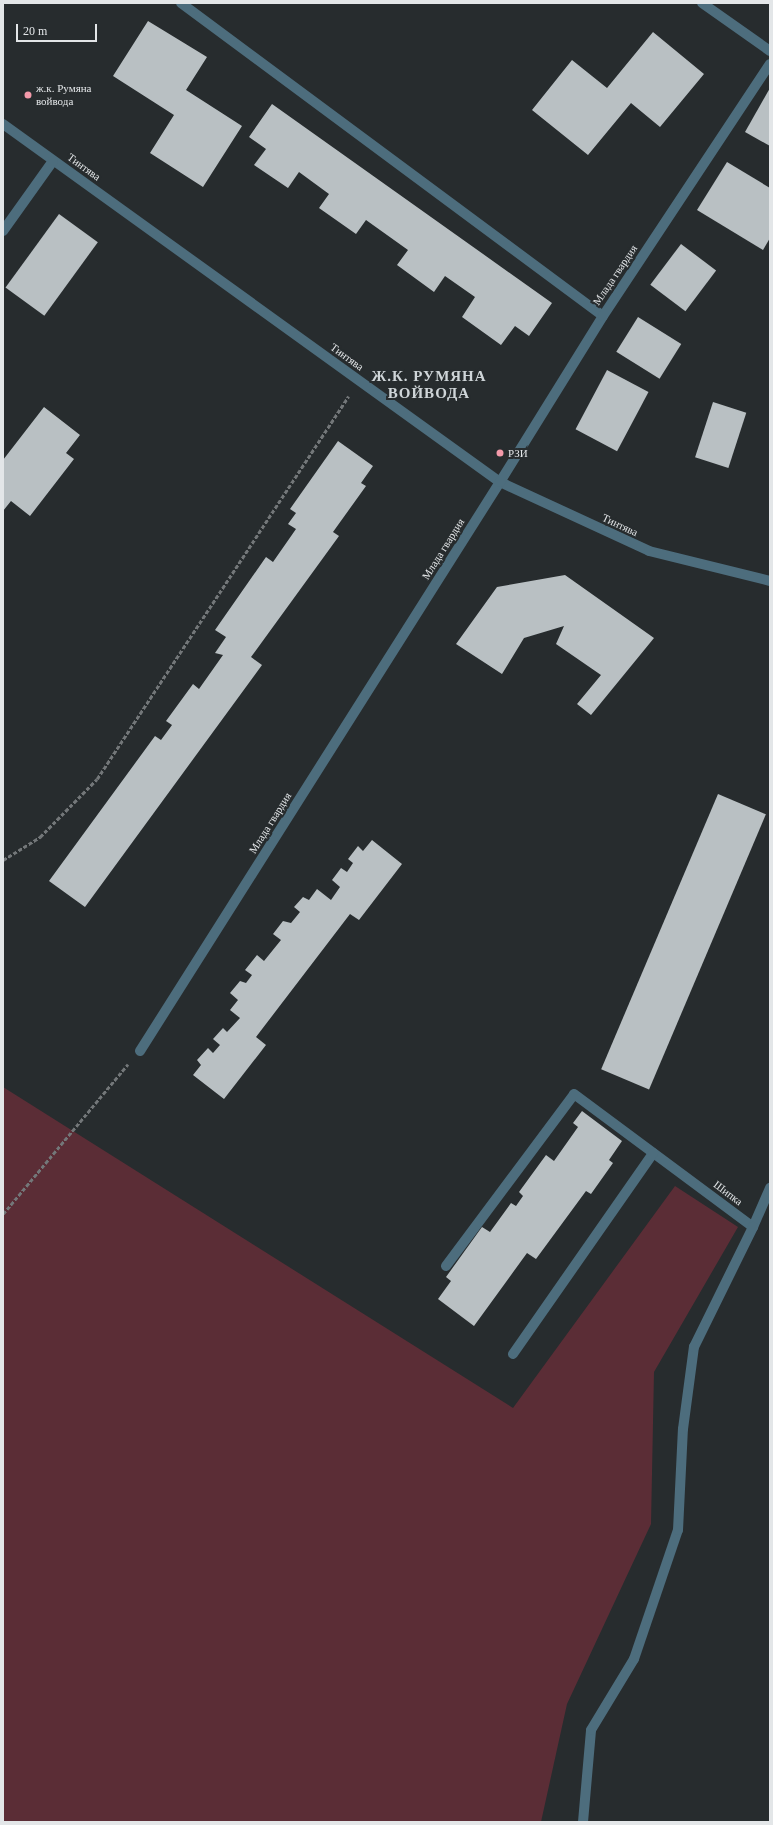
<!DOCTYPE html>
<meta charset="utf-8">
<style>
body{margin:0}
#map{position:relative;width:773px;height:1825px;overflow:hidden;background:#272c2e;font-family:Georgia,serif}
div>[style]{position:absolute}
[style*='--x']{left:calc(var(--x)*1px);top:calc(var(--y)*1px);width:calc(var(--w)*1px);rotate:calc(var(--a)*1deg)}
.green>*{inset:0;background:#5b2d36}
.building>*{inset:0;background:#b9c0c3;transform-origin:0 0}
.path>*{height:2.5px;margin-top:-1.25px;transform-origin:0;background:repeating-linear-gradient(90deg,#737779 0 4px,transparent 0 6px)}
.minor>*{height:10px;margin:-5px;padding:0 5px;transform-origin:5px;border-radius:5px;background:#4d6d7d}
.dots>*{width:11px;height:11px;translate:-50% -50%;box-sizing:border-box;border:2px solid #272c2e;border-radius:50%}
span{translate:-50% -50%;white-space:nowrap;text-align:center;line-height:1.15;-webkit-text-stroke:4px #272c2e;paint-order:stroke}
.poi-label{font-size:11px;color:#e3e6e8}
.left{translate:0 -50%;text-align:left}
.street-label{font-size:11px;color:#e3e6e8}
.district-label{font-size:15px;color:#cfd5d8;font-weight:700;letter-spacing:1px}
.frame{position:absolute;inset:0;border:4px solid #e3e6e8;pointer-events:none}
.scale{position:absolute;left:16px;top:24px;width:81px;height:18px;box-sizing:border-box;border:2px solid #e3e6e8;border-top:0;padding-left:5px;font-size:12px;line-height:14px;white-space:nowrap;color:#e3e6e8;-webkit-text-stroke:3px #272c2e;paint-order:stroke}
</style>
<div id="map">
<div class="green">
<div style="clip-path:polygon(3px 1087px,513px 1408px,675px 1186px,738px 1227px,654px 1372px,651px 1524px,567px 1704px,541px 1822px,3px 1822px)"></div>
</div>
<div class="building">
<div style="clip-path:polygon(148px 21px,207px 57px,186px 90px,242px 126px,203px 187px,150px 153px,174px 115px,113px 76px)"></div>
<div style="clip-path:polygon(653px 32px,704px 74px,660px 127px,631px 103px,588px 155px,532px 110px,572px 60px,607px 88px)"></div>
<div style="clip-path:polygon(770px 88px,770px 146px,745px 132px)"></div>
<div style="clip-path:polygon(272px 104px,552px 303px,529px 336px,515px 326px,501px 345px,462px 317px,475px 297px,445px 276px,434px 292px,397px 265px,408px 250px,366px 220px,356px 234px,319px 208px,329px 194px,299px 172px,288px 188px,254px 165px,266px 149px,249px 137px)"></div>
<div style="clip-path:polygon(727px 162px,770px 188px,770px 238px,763px 250px,697px 210px)"></div>
<div style="left:59px;top:214px;width:48px;height:91px;rotate:36deg"></div>
<div style="left:681px;top:244px;width:44px;height:51px;rotate:37deg"></div>
<div style="left:638px;top:317px;width:51px;height:41px;rotate:32deg"></div>
<div style="left:607px;top:370px;width:47px;height:67px;rotate:28deg"></div>
<div style="left:713px;top:402px;width:35px;height:58px;rotate:18deg"></div>
<div style="clip-path:polygon(44px 407px,80px 435px,66px 453px,74px 459px,30px 516px,11px 501px,3px 511px,3px 460px)"></div>
<div style="clip-path:polygon(338px 441px,373px 466px,361px 483px,366px 486px,333px 532px,339px 536px,251px 657px,262px 665px,85px 907px,49px 881px,155px 736px,161px 740px,172px 725px,166px 721px,193px 684px,199px 689px,223px 655px,215px 653px,226px 637px,215px 630px,266px 557px,273px 562px,296px 529px,288px 524px,296px 513px,290px 509px)"></div>
<div style="clip-path:polygon(565px 575px,654px 638px,591px 715px,577px 704px,601px 675px,556px 644px,564px 626px,524px 638px,502px 674px,456px 644px,497px 587px)"></div>
<div style="left:718px;top:794px;width:52px;height:299px;rotate:23deg"></div>
<div style="clip-path:polygon(372px 840px,402px 864px,359px 920px,350px 914px,256px 1037px,266px 1045px,224px 1099px,193px 1075px,201px 1065px,197px 1060px,208px 1048px,213px 1053px,220px 1045px,213px 1039px,223px 1028px,227px 1032px,240px 1018px,230px 1010px,238px 1000px,230px 993px,240px 981px,246px 983px,252px 975px,245px 970px,257px 955px,264px 961px,281px 940px,273px 934px,283px 921px,291px 923px,300px 912px,294px 907px,303px 897px,309px 900px,317px 889px,331px 900px,340px 887px,332px 880px,341px 868px,347px 872px,353px 863px,348px 859px,358px 846px,363px 851px)"></div>
<div style="clip-path:polygon(582px 1111px,622px 1141px,609px 1160px,613px 1163px,591px 1194px,586px 1191px,536px 1259px,527px 1253px,474px 1326px,438px 1299px,451px 1281px,446px 1277px,482px 1227px,490px 1232px,511px 1203px,516px 1206px,523px 1196px,519px 1192px,546px 1155px,554px 1161px,578px 1127px,573px 1123px)"></div>
</div>
<div class="path">
<div style="--x:3;--y:860;--w:44;--a:-31.9"></div>
<div style="--x:40;--y:837;--w:81;--a:-45.5"></div>
<div style="--x:97;--y:779;--w:458;--a:-56.7"></div>
<div style="--x:3;--y:1214;--w:195;--a:-50.2"></div>
</div>
<div class="minor">
<div style="--x:181;--y:3;--w:525;--a:36.56"></div>
<div style="--x:702;--y:3;--w:83;--a:35.2"></div>
<div style="--x:3;--y:124;--w:613;--a:35.77"></div>
<div style="--x:500;--y:482;--w:164;--a:24.8"></div>
<div style="--x:649;--y:551;--w:125;--a:13.9"></div>
<div style="--x:3;--y:231;--w:86;--a:-54.5"></div>
<div style="--x:140;--y:1051;--w:673;--a:-57.68"></div>
<div style="--x:500;--y:482;--w:195;--a:-58.2"></div>
<div style="--x:603;--y:316;--w:302;--a:-56.5"></div>
<div style="--x:446;--y:1266;--w:214;--a:-53.3"></div>
<div style="--x:574;--y:1094;--w:223;--a:36.6"></div>
<div style="--x:753;--y:1227;--w:43;--a:-66.4"></div>
<div style="--x:513;--y:1354;--w:245;--a:-55.1"></div>
<div style="--x:583;--y:1822;--w:92;--a:-85"></div>
<div style="--x:591;--y:1730;--w:83;--a:-58.8"></div>
<div style="--x:634;--y:1659;--w:136;--a:-71.2"></div>
<div style="--x:678;--y:1530;--w:101;--a:-87.2"></div>
<div style="--x:683;--y:1429;--w:83;--a:-82.4"></div>
<div style="--x:694;--y:1347;--w:134;--a:-63.8"></div>
</div>
<div class="dots">
<div style="left:28px;top:95px;background:#f39aaa"></div>
<div style="left:500px;top:453px;background:#f39aaa"></div>
</div>
<div class="poi-label">
<span class="left" style="left:36px;top:95px">ж.к. Румяна<br>войвода</span>
<span class="left" style="left:508px;top:453px">РЗИ</span>
</div>
<div class="street-label">
<span style="left:84px;top:167px;rotate:36deg">Тинтява</span>
<span style="left:615px;top:275px;rotate:-56deg">Млада гвардия</span>
<span style="left:347px;top:357px;rotate:36deg">Тинтява</span>
<span style="left:620px;top:525px;rotate:25deg">Тинтява</span>
<span style="left:443px;top:549px;rotate:-58deg">Млада гвардия</span>
<span style="left:270px;top:823px;rotate:-58deg">Млада гвардия</span>
<span style="left:728px;top:1193px;rotate:37deg">Шипка</span>
</div>
<div class="district-label">
<span style="left:429px;top:385px">Ж.К. РУМЯНА<br>ВОЙВОДА</span>
</div>
<div class="frame"></div>
<div class="scale">20 m</div>
</div>
